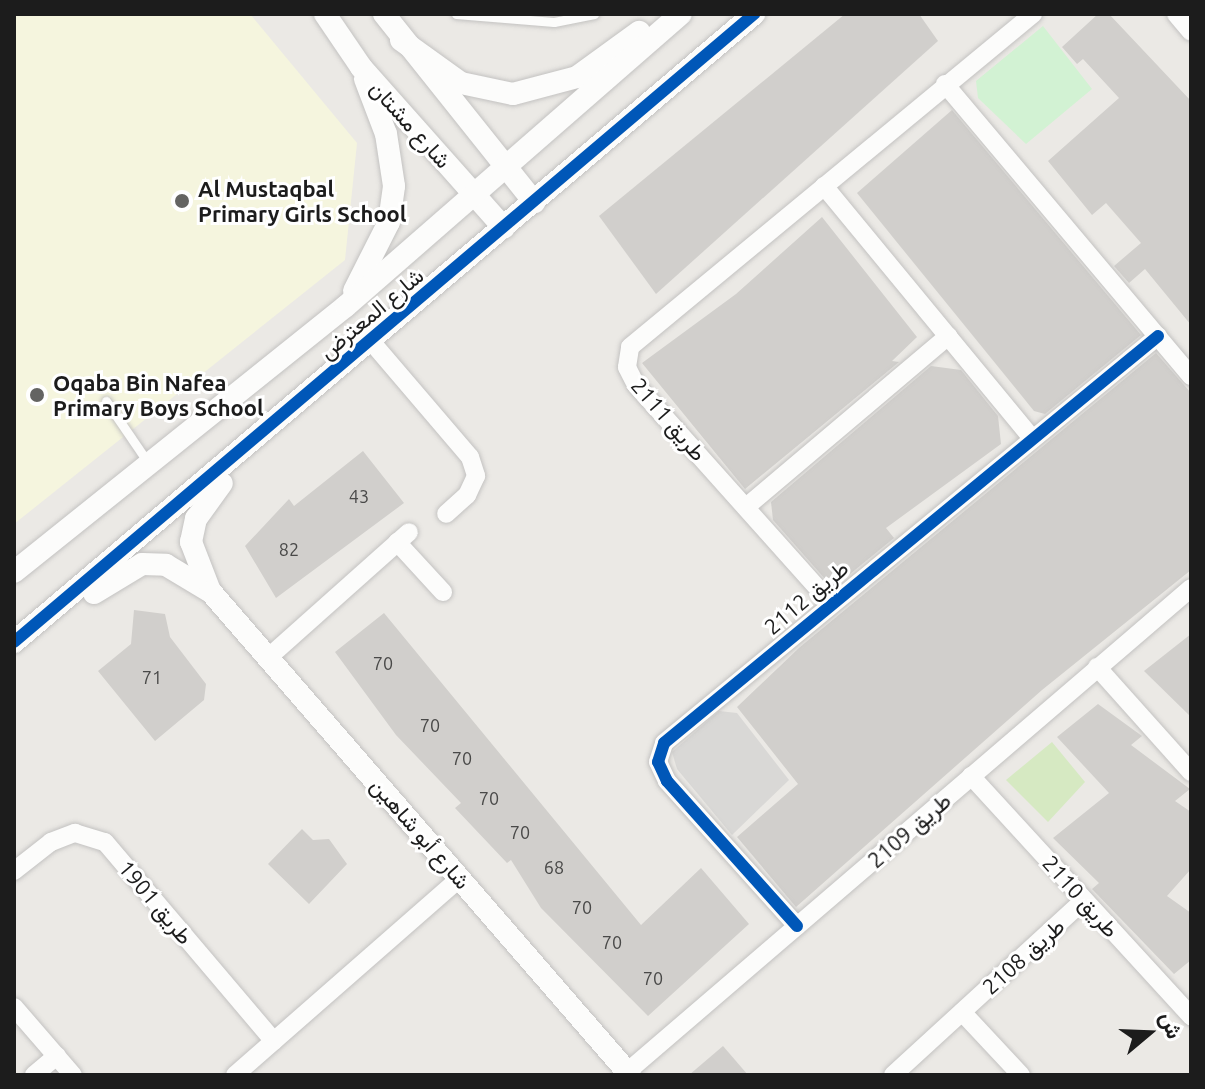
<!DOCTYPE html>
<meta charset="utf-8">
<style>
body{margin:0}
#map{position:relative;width:1205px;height:1089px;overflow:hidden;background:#ebe9e5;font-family:Ubuntu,Vazirmatn,sans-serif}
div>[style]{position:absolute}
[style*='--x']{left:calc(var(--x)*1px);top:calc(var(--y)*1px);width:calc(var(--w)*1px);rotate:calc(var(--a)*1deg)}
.education>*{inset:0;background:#f5f5de}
.religious>*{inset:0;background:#d9d8d6}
.grass>*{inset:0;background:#d6e9c2}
.park>*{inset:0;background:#d2f2d3}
.building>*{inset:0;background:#d1cfcc}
.roads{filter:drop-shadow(0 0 2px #c3c2c1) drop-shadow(0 0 2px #c3c2c1)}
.service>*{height:9px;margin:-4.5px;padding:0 4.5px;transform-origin:4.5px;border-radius:4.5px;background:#fcfcfb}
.minor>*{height:18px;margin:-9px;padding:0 9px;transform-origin:9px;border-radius:9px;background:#fcfcfb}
.tertiary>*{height:22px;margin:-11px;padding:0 11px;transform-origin:11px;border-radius:11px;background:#fcfcfb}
.cycleway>*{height:12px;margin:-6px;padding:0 6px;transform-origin:6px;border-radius:6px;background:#0057b8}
.dots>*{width:22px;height:22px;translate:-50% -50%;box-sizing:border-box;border:4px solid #fff;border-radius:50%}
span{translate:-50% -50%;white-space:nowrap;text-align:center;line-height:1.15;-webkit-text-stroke:6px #fff;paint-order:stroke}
.number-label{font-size:18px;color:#494948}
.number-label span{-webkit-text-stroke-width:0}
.street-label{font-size:22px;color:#1c1c1c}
.poi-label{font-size:22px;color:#1c1c1c;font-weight:700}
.left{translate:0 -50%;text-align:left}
.frame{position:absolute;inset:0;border:16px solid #1c1c1c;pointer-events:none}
.north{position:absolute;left:1109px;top:993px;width:80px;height:80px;-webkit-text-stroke:6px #fff;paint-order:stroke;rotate:71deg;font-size:22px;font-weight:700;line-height:32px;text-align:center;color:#1c1c1c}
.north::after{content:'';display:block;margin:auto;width:28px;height:36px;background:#1c1c1c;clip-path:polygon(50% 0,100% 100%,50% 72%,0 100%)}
</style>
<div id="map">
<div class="education">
<div style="clip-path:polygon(14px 14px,250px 14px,357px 143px,345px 260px,14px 524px)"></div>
</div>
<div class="religious">
<div style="clip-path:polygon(719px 711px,737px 713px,789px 780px,732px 835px,677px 769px,672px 752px)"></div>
</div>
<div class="grass">
<div style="clip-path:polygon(1052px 742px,1085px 782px,1048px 822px,1006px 780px)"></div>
</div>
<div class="park">
<div style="clip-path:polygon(1043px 26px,1092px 89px,1026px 144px,978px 98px,976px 81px)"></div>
</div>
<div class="building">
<div style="clip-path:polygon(845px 14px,919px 14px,938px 41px,656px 294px,599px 216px)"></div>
<div style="clip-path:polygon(1098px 14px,1109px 14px,1191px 101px,1191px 325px,1145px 269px,1129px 283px,1114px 266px,1141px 243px,1106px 203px,1092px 215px,1048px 161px,1119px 98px,1083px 59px,1077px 64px,1062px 47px)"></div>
<div style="clip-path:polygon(952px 110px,1141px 335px,1045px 414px,1034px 411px,857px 193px)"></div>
<div style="clip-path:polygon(822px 217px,917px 337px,892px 361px,899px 362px,745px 489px,642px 363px,736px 294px)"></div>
<div style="clip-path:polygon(1156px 353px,1191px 393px,1191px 570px,1042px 690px,796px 907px,737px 837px,798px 784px,737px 707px,800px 647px)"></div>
<div style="clip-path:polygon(931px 366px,961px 370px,998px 416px,1001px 444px,886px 528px,894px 538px,833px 588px,773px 520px,771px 502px)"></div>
<div style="clip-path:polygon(363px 451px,404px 503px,276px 598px,245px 546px,289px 499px,294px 506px)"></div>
<div style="clip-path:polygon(134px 610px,165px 614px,170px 637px,206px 684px,204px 700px,155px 741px,98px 671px,131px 644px)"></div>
<div style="clip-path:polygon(384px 613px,641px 925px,701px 868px,749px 924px,648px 1016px,541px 908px,511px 860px,507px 863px,455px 808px,461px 803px,396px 735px,335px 652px)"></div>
<div style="clip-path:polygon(1191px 634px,1191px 717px,1144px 671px)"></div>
<div style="clip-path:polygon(1098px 704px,1142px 736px,1131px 745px,1190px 789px,1175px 801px,1191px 812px,1191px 869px,1167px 896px,1191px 913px,1191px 960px,1174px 974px,1092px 889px,1099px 883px,1053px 838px,1109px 793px,1057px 737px)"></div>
<div style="clip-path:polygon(302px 829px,313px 840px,329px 839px,347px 864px,309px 904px,268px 864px)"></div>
<div style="clip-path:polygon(723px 1046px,748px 1075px,689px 1075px)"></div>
</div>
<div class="roads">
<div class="service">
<div style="--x:456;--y:14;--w:98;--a:4.7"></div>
<div style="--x:554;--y:22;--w:41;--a:-11.3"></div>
<div style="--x:106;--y:401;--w:73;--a:55.7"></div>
</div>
<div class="minor">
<div style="--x:1176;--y:14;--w:23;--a:50"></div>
<div style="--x:945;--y:84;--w:382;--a:49.9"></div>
<div style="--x:824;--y:186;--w:327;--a:50.5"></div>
<div style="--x:370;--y:340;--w:154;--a:49.5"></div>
<div style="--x:470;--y:457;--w:20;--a:72"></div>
<div style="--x:476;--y:476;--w:21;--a:115"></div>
<div style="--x:467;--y:495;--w:28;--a:138"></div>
<div style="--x:746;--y:507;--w:265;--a:-40.2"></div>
<div style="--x:397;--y:542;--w:68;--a:47.4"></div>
<div style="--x:830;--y:602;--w:291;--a:-131.8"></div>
<div style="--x:636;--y:385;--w:20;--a:-117"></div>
<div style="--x:627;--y:367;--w:20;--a:-81"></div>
<div style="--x:630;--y:347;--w:523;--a:-39.57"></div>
<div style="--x:270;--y:656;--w:186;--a:-41.7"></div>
<div style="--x:1097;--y:667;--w:141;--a:48.2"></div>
<div style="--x:971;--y:776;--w:326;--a:47.5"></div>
<div style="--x:14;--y:871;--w:47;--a:-38.1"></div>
<div style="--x:51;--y:842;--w:26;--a:-21"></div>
<div style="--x:75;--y:833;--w:31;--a:17"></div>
<div style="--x:105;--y:842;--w:261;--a:49.7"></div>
<div style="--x:797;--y:926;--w:195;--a:-131.9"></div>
<div style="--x:667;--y:781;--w:21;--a:-115"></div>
<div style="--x:658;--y:762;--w:20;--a:-72"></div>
<div style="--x:664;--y:743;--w:640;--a:-39.48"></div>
<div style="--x:14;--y:1007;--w:90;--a:49.1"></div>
<div style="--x:962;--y:1012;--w:86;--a:46.9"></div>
<div style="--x:627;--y:1072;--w:743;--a:-40.63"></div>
<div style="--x:34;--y:1075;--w:30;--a:-40"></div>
<div style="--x:235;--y:1075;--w:299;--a:-41.2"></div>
<div style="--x:893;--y:1075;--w:259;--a:-42.5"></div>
</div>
<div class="tertiary">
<div style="--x:325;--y:14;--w:64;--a:55.8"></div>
<div style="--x:361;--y:67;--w:215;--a:48.4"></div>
<div style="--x:384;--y:14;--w:241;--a:51.4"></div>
<div style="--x:401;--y:40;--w:74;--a:35.6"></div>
<div style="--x:461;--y:83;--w:53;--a:11.9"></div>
<div style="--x:513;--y:94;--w:66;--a:-14.9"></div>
<div style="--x:577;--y:77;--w:77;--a:-36"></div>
<div style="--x:354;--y:291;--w:77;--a:-63.1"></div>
<div style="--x:389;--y:222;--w:36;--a:-82"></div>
<div style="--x:394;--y:186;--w:53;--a:-98.7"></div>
<div style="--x:386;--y:134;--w:59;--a:-110.9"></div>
<div style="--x:14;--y:572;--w:425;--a:-38.7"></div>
<div style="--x:346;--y:306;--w:444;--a:-41.1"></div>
<div style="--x:210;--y:591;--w:53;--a:-111.2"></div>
<div style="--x:191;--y:542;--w:24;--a:-78"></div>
<div style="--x:196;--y:519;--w:44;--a:-54.2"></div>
<div style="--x:94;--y:593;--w:56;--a:-31.1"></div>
<div style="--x:142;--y:564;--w:24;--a:2"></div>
<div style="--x:166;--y:565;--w:52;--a:31"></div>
<div style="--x:211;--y:592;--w:639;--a:49.06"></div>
<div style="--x:14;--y:642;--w:971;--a:-40.32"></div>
</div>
</div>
<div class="cycleway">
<div style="--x:14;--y:642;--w:971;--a:-40.32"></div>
<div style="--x:797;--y:926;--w:195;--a:-131.9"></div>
<div style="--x:667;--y:781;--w:21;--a:-115"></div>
<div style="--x:658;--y:762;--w:20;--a:-72"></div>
<div style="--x:664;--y:743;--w:640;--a:-39.48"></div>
</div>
<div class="dots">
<div style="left:182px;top:201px;background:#646462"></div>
<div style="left:37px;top:395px;background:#646462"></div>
</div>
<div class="number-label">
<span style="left:359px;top:496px">43</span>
<span style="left:289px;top:549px">82</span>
<span style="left:383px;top:663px">70</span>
<span style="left:152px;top:677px">71</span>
<span style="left:430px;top:725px">70</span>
<span style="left:462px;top:758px">70</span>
<span style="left:489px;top:798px">70</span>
<span style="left:520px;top:832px">70</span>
<span style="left:554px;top:867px">68</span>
<span style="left:582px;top:907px">70</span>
<span style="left:612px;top:942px">70</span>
<span style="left:653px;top:978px">70</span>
</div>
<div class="street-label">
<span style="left:411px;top:124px;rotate:48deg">شارع مشتان</span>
<span style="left:371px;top:313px;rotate:-40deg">شارع المعترض</span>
<span style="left:669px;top:419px;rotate:49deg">طريق 2111</span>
<span style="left:806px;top:597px;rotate:-40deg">طريق 2112</span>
<span style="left:909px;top:830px;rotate:-41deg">طريق 2109</span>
<span style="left:421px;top:833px;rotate:49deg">شارع أبو شاهين</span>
<span style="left:1081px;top:896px;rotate:48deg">طريق 2110</span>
<span style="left:156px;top:902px;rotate:50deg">طريق 1901</span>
<span style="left:1023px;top:956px;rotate:-42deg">طريق 2108</span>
</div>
<div class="poi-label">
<span class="left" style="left:198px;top:201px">Al Mustaqbal<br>Primary Girls School</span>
<span class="left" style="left:53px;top:395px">Oqaba Bin Nafea<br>Primary Boys School</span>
</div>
<div class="frame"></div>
<div class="north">ش</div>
</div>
